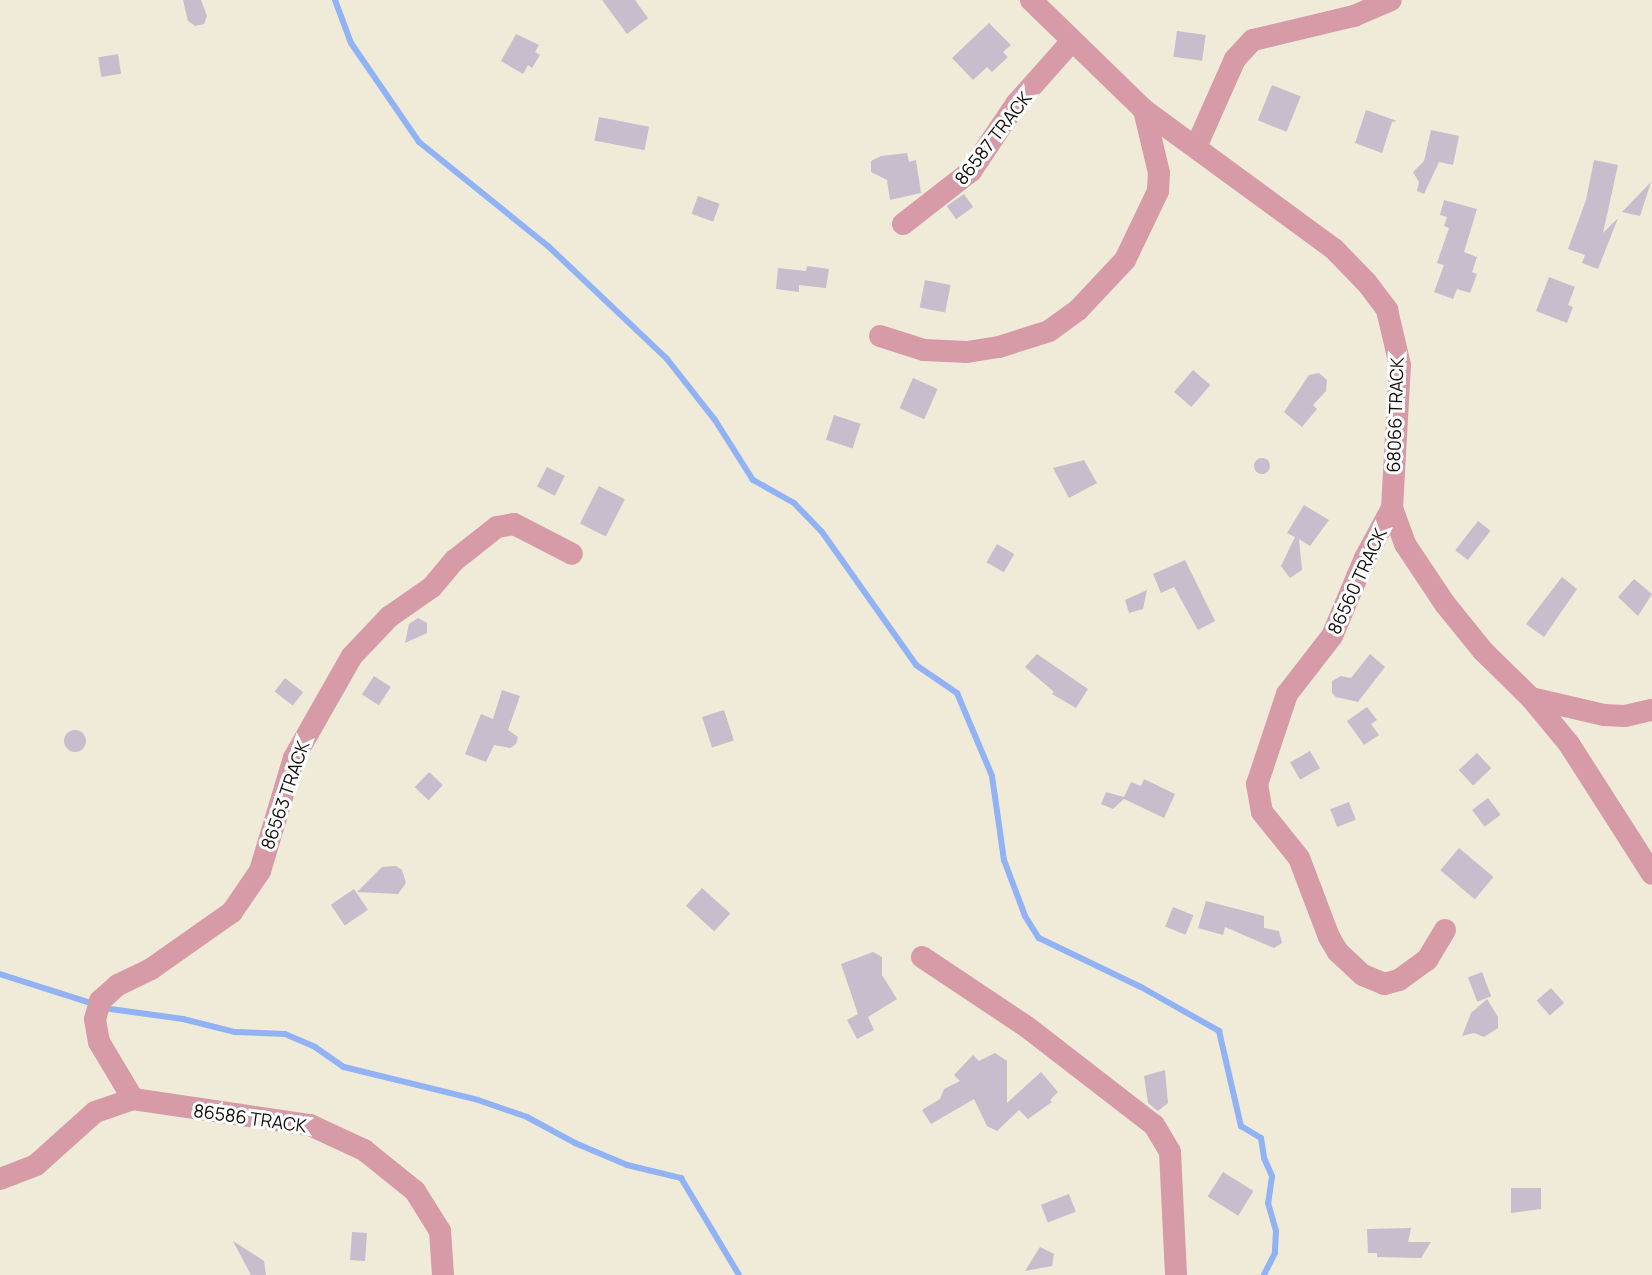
<!DOCTYPE html>
<style>
body{margin:0}
#map{position:relative;width:1652px;height:1275px;overflow:hidden;background:#efebd8;font-family:Manrope,sans-serif}
div>[style]{position:absolute}
[style*='--x']{left:calc(var(--x)*1px);top:calc(var(--y)*1px);width:calc(var(--w)*1px);rotate:calc(var(--a)*1deg)}
.stream>*{height:6px;margin:-3px;padding:0 3px;transform-origin:3px;border-radius:3px;background:#91b2f5}
.building>*{inset:0;background:#c7bdcd;transform-origin:0 0}
.round{border-radius:50%}
.street>*{height:22px;margin:-11px;padding:0 11px;transform-origin:11px;border-radius:11px;background:#d79ba7}
span{translate:-50% -50%;white-space:nowrap;text-align:center;line-height:1.15;-webkit-text-stroke:6px #fff;paint-order:stroke}
.street-label{font-size:18px;color:#0e0c07}
</style>
<div id="map">
<div class="stream">
<div style="--x:335;--y:0;--w:46;--a:69.6"></div>
<div style="--x:351;--y:43;--w:120;--a:55.5"></div>
<div style="--x:419;--y:142;--w:166;--a:38.9"></div>
<div style="--x:548;--y:246;--w:164;--a:43.5"></div>
<div style="--x:667;--y:359;--w:78;--a:51.8"></div>
<div style="--x:715;--y:420;--w:71;--a:57.7"></div>
<div style="--x:753;--y:480;--w:47;--a:29.3"></div>
<div style="--x:794;--y:503;--w:40;--a:46"></div>
<div style="--x:822;--y:532;--w:163;--a:54.7"></div>
<div style="--x:916;--y:665;--w:50;--a:34.3"></div>
<div style="--x:957;--y:693;--w:90;--a:67.1"></div>
<div style="--x:992;--y:776;--w:85;--a:81.9"></div>
<div style="--x:1004;--y:860;--w:60;--a:69.4"></div>
<div style="--x:1025;--y:916;--w:26;--a:58"></div>
<div style="--x:1039;--y:938;--w:113;--a:25.7"></div>
<div style="--x:1141;--y:987;--w:90;--a:29.4"></div>
<div style="--x:1219;--y:1031;--w:98;--a:77"></div>
<div style="--x:1241;--y:1126;--w:23;--a:31"></div>
<div style="--x:1261;--y:1138;--w:20;--a:81"></div>
<div style="--x:1264;--y:1158;--w:20;--a:66"></div>
<div style="--x:1272;--y:1176;--w:27;--a:98"></div>
<div style="--x:1268;--y:1203;--w:29;--a:74"></div>
<div style="--x:1276;--y:1231;--w:22;--a:93"></div>
<div style="--x:1275;--y:1253;--w:25;--a:117"></div>
<div style="--x:0;--y:974;--w:99;--a:17.7"></div>
<div style="--x:103;--y:1008;--w:81;--a:7.8"></div>
<div style="--x:183;--y:1019;--w:54;--a:14"></div>
<div style="--x:235;--y:1032;--w:50;--a:2.3"></div>
<div style="--x:285;--y:1034;--w:33;--a:23"></div>
<div style="--x:315;--y:1047;--w:35;--a:35"></div>
<div style="--x:344;--y:1067;--w:138;--a:13.8"></div>
<div style="--x:478;--y:1100;--w:52;--a:19.1"></div>
<div style="--x:527;--y:1117;--w:55;--a:28.4"></div>
<div style="--x:575;--y:1143;--w:56;--a:22.9"></div>
<div style="--x:627;--y:1165;--w:56;--a:13.5"></div>
<div style="--x:681;--y:1178;--w:113;--a:59.1"></div>
</div>
<div class="building">
<div style="clip-path:polygon(183px 0,201px 0,207px 16px,204px 24px,195px 26px,188px 21px)"></div>
<div style="clip-path:polygon(602px 0,635px 0,648px 18px,627px 34px)"></div>
<div style="clip-path:polygon(989px 23px,1011px 45px,1003px 52px,1008px 57px,992px 72px,987px 67px,973px 80px,952px 58px)"></div>
<div style="left:1177px;top:31px;width:29px;height:26px;rotate:8deg"></div>
<div style="clip-path:polygon(516px 34px,539px 45px,535px 52px,540px 55px,532px 68px,528px 65px,523px 74px,501px 61px)"></div>
<div style="left:118px;top:54px;width:20px;height:20px;rotate:81deg"></div>
<div style="left:1272px;top:85px;width:31px;height:38px;rotate:22deg"></div>
<div style="clip-path:polygon(1366px 110px,1397px 121px,1392px 122px,1382px 153px,1355px 143px)"></div>
<div style="left:599px;top:117px;width:51px;height:24px;rotate:11deg"></div>
<div style="clip-path:polygon(1431px 130px,1459px 136px,1453px 165px,1439px 162px,1424px 194px,1417px 191px,1419px 182px,1413px 172px,1424px 161px)"></div>
<div style="clip-path:polygon(907px 153px,909px 162px,916px 160px,921px 193px,890px 200px,887px 180px,871px 172px,871px 161px,881px 156px)"></div>
<div style="clip-path:polygon(1594px 160px,1618px 165px,1603px 233px,1618px 218px,1598px 269px,1582px 263px,1585px 255px,1568px 249px,1586px 200px)"></div>
<div style="clip-path:polygon(1651px 182px,1640px 216px,1622px 212px)"></div>
<div style="left:964px;top:194px;width:16px;height:21px;rotate:55deg"></div>
<div style="left:698px;top:196px;width:23px;height:19px;rotate:20deg"></div>
<div style="clip-path:polygon(1444px 200px,1477px 209px,1464px 252px,1477px 257px,1472px 272px,1477px 274px,1470px 293px,1457px 289px,1453px 299px,1434px 292px,1444px 265px,1437px 263px,1449px 228px,1444px 226px,1447px 217px,1440px 215px)"></div>
<div style="clip-path:polygon(807px 266px,829px 269px,826px 288px,799px 285px,799px 292px,776px 289px,778px 268px,806px 271px)"></div>
<div style="clip-path:polygon(1549px 277px,1575px 287px,1568px 305px,1573px 307px,1567px 323px,1536px 311px)"></div>
<div style="left:925px;top:280px;width:26px;height:28px;rotate:11deg"></div>
<div style="left:1193px;top:370px;width:23px;height:29px;rotate:41deg"></div>
<div style="clip-path:polygon(1319px 373px,1327px 380px,1326px 391px,1313px 405px,1317px 409px,1302px 427px,1284px 412px,1309px 375px)"></div>
<div style="left:913px;top:378px;width:27px;height:33px;rotate:24deg"></div>
<div style="left:834px;top:415px;width:28px;height:26px;rotate:18deg"></div>
<div class="round" style="left:1254px;top:458px;width:16px;height:16px"></div>
<div style="clip-path:polygon(1084px 460px,1097px 483px,1069px 498px,1053px 468px)"></div>
<div style="left:547px;top:467px;width:20px;height:22px;rotate:27deg"></div>
<div style="left:599px;top:486px;width:29px;height:42px;rotate:27deg"></div>
<div style="clip-path:polygon(1304px 505px,1329px 520px,1310px 546px,1299px 539px,1302px 570px,1290px 578px,1281px 566px,1295px 537px,1287px 533px)"></div>
<div style="left:1478px;top:521px;width:16px;height:37px;rotate:38deg"></div>
<div style="left:997px;top:544px;width:20px;height:21px;rotate:30deg"></div>
<div style="clip-path:polygon(1185px 560px,1215px 621px,1198px 630px,1174px 587px,1161px 593px,1153px 574px)"></div>
<div style="clip-path:polygon(1562px 577px,1577px 589px,1544px 637px,1526px 624px)"></div>
<div style="clip-path:polygon(1634px 579px,1652px 594px,1638px 616px,1618px 597px)"></div>
<div style="clip-path:polygon(1147px 590px,1143px 609px,1129px 613px,1125px 600px)"></div>
<div style="clip-path:polygon(418px 618px,427px 623px,427px 633px,405px 643px,409px 624px)"></div>
<div style="clip-path:polygon(1037px 654px,1088px 689px,1076px 708px,1052px 694px,1054px 692px,1025px 667px)"></div>
<div style="clip-path:polygon(1370px 654px,1385px 667px,1358px 702px,1336px 697px,1332px 693px,1332px 681px,1341px 676px,1351px 678px)"></div>
<div style="left:374px;top:676px;width:20px;height:22px;rotate:33deg"></div>
<div style="left:285px;top:678px;width:23px;height:17px;rotate:38deg"></div>
<div style="clip-path:polygon(502px 690px,520px 696px,508px 730px,518px 737px,516px 744px,510px 748px,494px 745px,486px 762px,465px 754px,481px 714px,493px 719px)"></div>
<div style="clip-path:polygon(1367px 707px,1377px 720px,1371px 724px,1379px 735px,1364px 745px,1347px 721px)"></div>
<div style="left:724px;top:710px;width:32px;height:23px;rotate:72deg"></div>
<div class="round" style="left:64px;top:730px;width:22px;height:22px"></div>
<div style="left:1310px;top:751px;width:20px;height:23px;rotate:60deg"></div>
<div style="left:1477px;top:753px;width:21px;height:25px;rotate:47deg"></div>
<div style="left:429px;top:772px;width:19px;height:21px;rotate:43deg"></div>
<div style="clip-path:polygon(1144px 779px,1175px 794px,1164px 818px,1124px 799px,1113px 809px,1101px 804px,1106px 792px,1124px 797px,1131px 782px,1141px 786px)"></div>
<div style="left:1488px;top:798px;width:21px;height:20px;rotate:53deg"></div>
<div style="left:1349px;top:802px;width:19px;height:20px;rotate:69deg"></div>
<div style="left:1459px;top:848px;width:45px;height:29px;rotate:40deg"></div>
<div style="clip-path:polygon(396px 866px,402px 870px,406px 883px,398px 894px,357px 892px,382px 867px)"></div>
<div style="left:702px;top:888px;width:38px;height:24px;rotate:42deg"></div>
<div style="left:354px;top:889px;width:25px;height:28px;rotate:56deg"></div>
<div style="clip-path:polygon(1206px 901px,1264px 916px,1264px 928px,1279px 931px,1282px 943px,1274px 948px,1225px 927px,1223px 935px,1198px 928px)"></div>
<div style="left:1173px;top:907px;width:22px;height:21px;rotate:22deg"></div>
<div style="clip-path:polygon(873px 952px,882px 957px,882px 975px,897px 999px,868px 1017px,874px 1030px,857px 1039px,847px 1020px,858px 1014px,841px 964px)"></div>
<div style="left:1482px;top:972px;width:26px;height:15px;rotate:69deg"></div>
<div style="left:1551px;top:988px;width:20px;height:19px;rotate:49deg"></div>
<div style="clip-path:polygon(1487px 999px,1498px 1017px,1498px 1028px,1484px 1037px,1474px 1033px,1462px 1036px,1471px 1013px)"></div>
<div style="clip-path:polygon(995px 1053px,1007px 1061px,1007px 1103px,1041px 1072px,1058px 1092px,1050px 1100px,1052px 1102px,1028px 1119px,1019px 1110px,997px 1131px,987px 1126px,974px 1099px,931px 1124px,922px 1110px,940px 1099px,944px 1089px,960px 1081px,954px 1075px,973px 1055px,979px 1061px)"></div>
<div style="clip-path:polygon(1165px 1070px,1168px 1103px,1158px 1111px,1148px 1103px,1144px 1076px)"></div>
<div style="left:1223px;top:1172px;width:36px;height:29px;rotate:32deg"></div>
<div style="clip-path:polygon(1511px 1188px,1541px 1188px,1541px 1209px,1511px 1213px)"></div>
<div style="left:1069px;top:1194px;width:19px;height:30px;rotate:69deg"></div>
<div style="clip-path:polygon(1411px 1228px,1408px 1242px,1431px 1242px,1421px 1258px,1377px 1257px,1377px 1253px,1368px 1253px,1367px 1229px)"></div>
<div style="left:352px;top:1232px;width:15px;height:28px;rotate:4deg"></div>
<div style="clip-path:polygon(233px 1241px,264px 1261px,266px 1275px,251px 1275px)"></div>
<div style="clip-path:polygon(1040px 1247px,1054px 1254px,1052px 1266px,1025px 1271px)"></div>
</div>
<div class="street">
<div style="--x:1031;--y:0;--w:158;--a:44.2"></div>
<div style="--x:1144;--y:110;--w:235;--a:36.2"></div>
<div style="--x:1334;--y:249;--w:47;--a:45.9"></div>
<div style="--x:1367;--y:283;--w:34;--a:53"></div>
<div style="--x:1387;--y:310;--w:57;--a:76.7"></div>
<div style="--x:1400;--y:365;--w:143;--a:93.2"></div>
<div style="--x:1392;--y:508;--w:38;--a:70"></div>
<div style="--x:1405;--y:544;--w:72;--a:56.3"></div>
<div style="--x:1445;--y:604;--w:60;--a:51"></div>
<div style="--x:1483;--y:651;--w:67;--a:44.4"></div>
<div style="--x:1531;--y:698;--w:60;--a:50.4"></div>
<div style="--x:1569;--y:744;--w:154;--a:57.4"></div>
<div style="--x:1196;--y:147;--w:96;--a:-66.1"></div>
<div style="--x:1235;--y:59;--w:26;--a:-47"></div>
<div style="--x:1253;--y:40;--w:104;--a:-13.4"></div>
<div style="--x:1354;--y:16;--w:40;--a:-23.4"></div>
<div style="--x:903;--y:224;--w:86;--a:-37.9"></div>
<div style="--x:971;--y:171;--w:81;--a:-56.1"></div>
<div style="--x:1016;--y:104;--w:84;--a:-48.4"></div>
<div style="--x:880;--y:336;--w:46;--a:17.7"></div>
<div style="--x:924;--y:350;--w:43;--a:2.7"></div>
<div style="--x:967;--y:352;--w:32;--a:-9"></div>
<div style="--x:999;--y:347;--w:52;--a:-17.7"></div>
<div style="--x:1049;--y:331;--w:36;--a:-36"></div>
<div style="--x:1078;--y:310;--w:69;--a:-46.8"></div>
<div style="--x:1125;--y:260;--w:76;--a:-64.4"></div>
<div style="--x:1158;--y:191;--w:18;--a:-87"></div>
<div style="--x:1159;--y:173;--w:65;--a:-103.4"></div>
<div style="--x:1392;--y:508;--w:57;--a:118.4"></div>
<div style="--x:1365;--y:558;--w:85;--a:112.9"></div>
<div style="--x:1332;--y:636;--w:73;--a:127.8"></div>
<div style="--x:1287;--y:694;--w:95;--a:108.4"></div>
<div style="--x:1257;--y:784;--w:28;--a:80"></div>
<div style="--x:1262;--y:812;--w:59;--a:51.2"></div>
<div style="--x:1299;--y:858;--w:85;--a:69.2"></div>
<div style="--x:1329;--y:937;--w:17;--a:59"></div>
<div style="--x:1338;--y:952;--w:34;--a:43"></div>
<div style="--x:1363;--y:975;--w:23;--a:23"></div>
<div style="--x:1384;--y:984;--w:16;--a:-15"></div>
<div style="--x:1399;--y:980;--w:34;--a:-36"></div>
<div style="--x:1427;--y:960;--w:35;--a:-59"></div>
<div style="--x:1531;--y:698;--w:75;--a:13.1"></div>
<div style="--x:1604;--y:715;--w:21;--a:3"></div>
<div style="--x:1625;--y:716;--w:28;--a:-13"></div>
<div style="--x:922;--y:957;--w:126;--a:33.7"></div>
<div style="--x:1027;--y:1027;--w:160;--a:37.7"></div>
<div style="--x:1154;--y:1125;--w:31;--a:59"></div>
<div style="--x:1170;--y:1152;--w:123;--a:87.2"></div>
<div style="--x:133;--y:1099;--w:66;--a:-120.8"></div>
<div style="--x:99;--y:1042;--w:23;--a:-100"></div>
<div style="--x:95;--y:1019;--w:19;--a:-74"></div>
<div style="--x:100;--y:1001;--w:24;--a:-42"></div>
<div style="--x:118;--y:985;--w:37;--a:-26"></div>
<div style="--x:151;--y:969;--w:99;--a:-35.1"></div>
<div style="--x:232;--y:912;--w:50;--a:-55.7"></div>
<div style="--x:260;--y:871;--w:118;--a:-73.3"></div>
<div style="--x:294;--y:758;--w:117;--a:-60.4"></div>
<div style="--x:352;--y:656;--w:54;--a:-46.5"></div>
<div style="--x:389;--y:617;--w:52;--a:-34.9"></div>
<div style="--x:432;--y:587;--w:35;--a:-50"></div>
<div style="--x:455;--y:560;--w:53;--a:-38.2"></div>
<div style="--x:497;--y:527;--w:17;--a:-10"></div>
<div style="--x:514;--y:524;--w:65;--a:27.3"></div>
<div style="--x:0;--y:1179;--w:39;--a:-21"></div>
<div style="--x:36;--y:1165;--w:79;--a:-41.9"></div>
<div style="--x:95;--y:1112;--w:40;--a:-18.9"></div>
<div style="--x:133;--y:1099;--w:179;--a:8.4"></div>
<div style="--x:310;--y:1125;--w:60;--a:24.8"></div>
<div style="--x:364;--y:1150;--w:65;--a:38.8"></div>
<div style="--x:415;--y:1191;--w:47;--a:58"></div>
<div style="--x:440;--y:1231;--w:44;--a:86.1"></div>
</div>
<div class="street-label">
<span style="left:993px;top:138px;rotate:-52deg">86587 TRACK</span>
<span style="left:1395px;top:415px;rotate:-88deg">68066 TRACK</span>
<span style="left:1357px;top:581px;rotate:-65deg">86560 TRACK</span>
<span style="left:285px;top:795px;rotate:-71deg">86563 TRACK</span>
<span style="left:250px;top:1118px;rotate:8deg">86586 TRACK</span>
</div>
</div>
